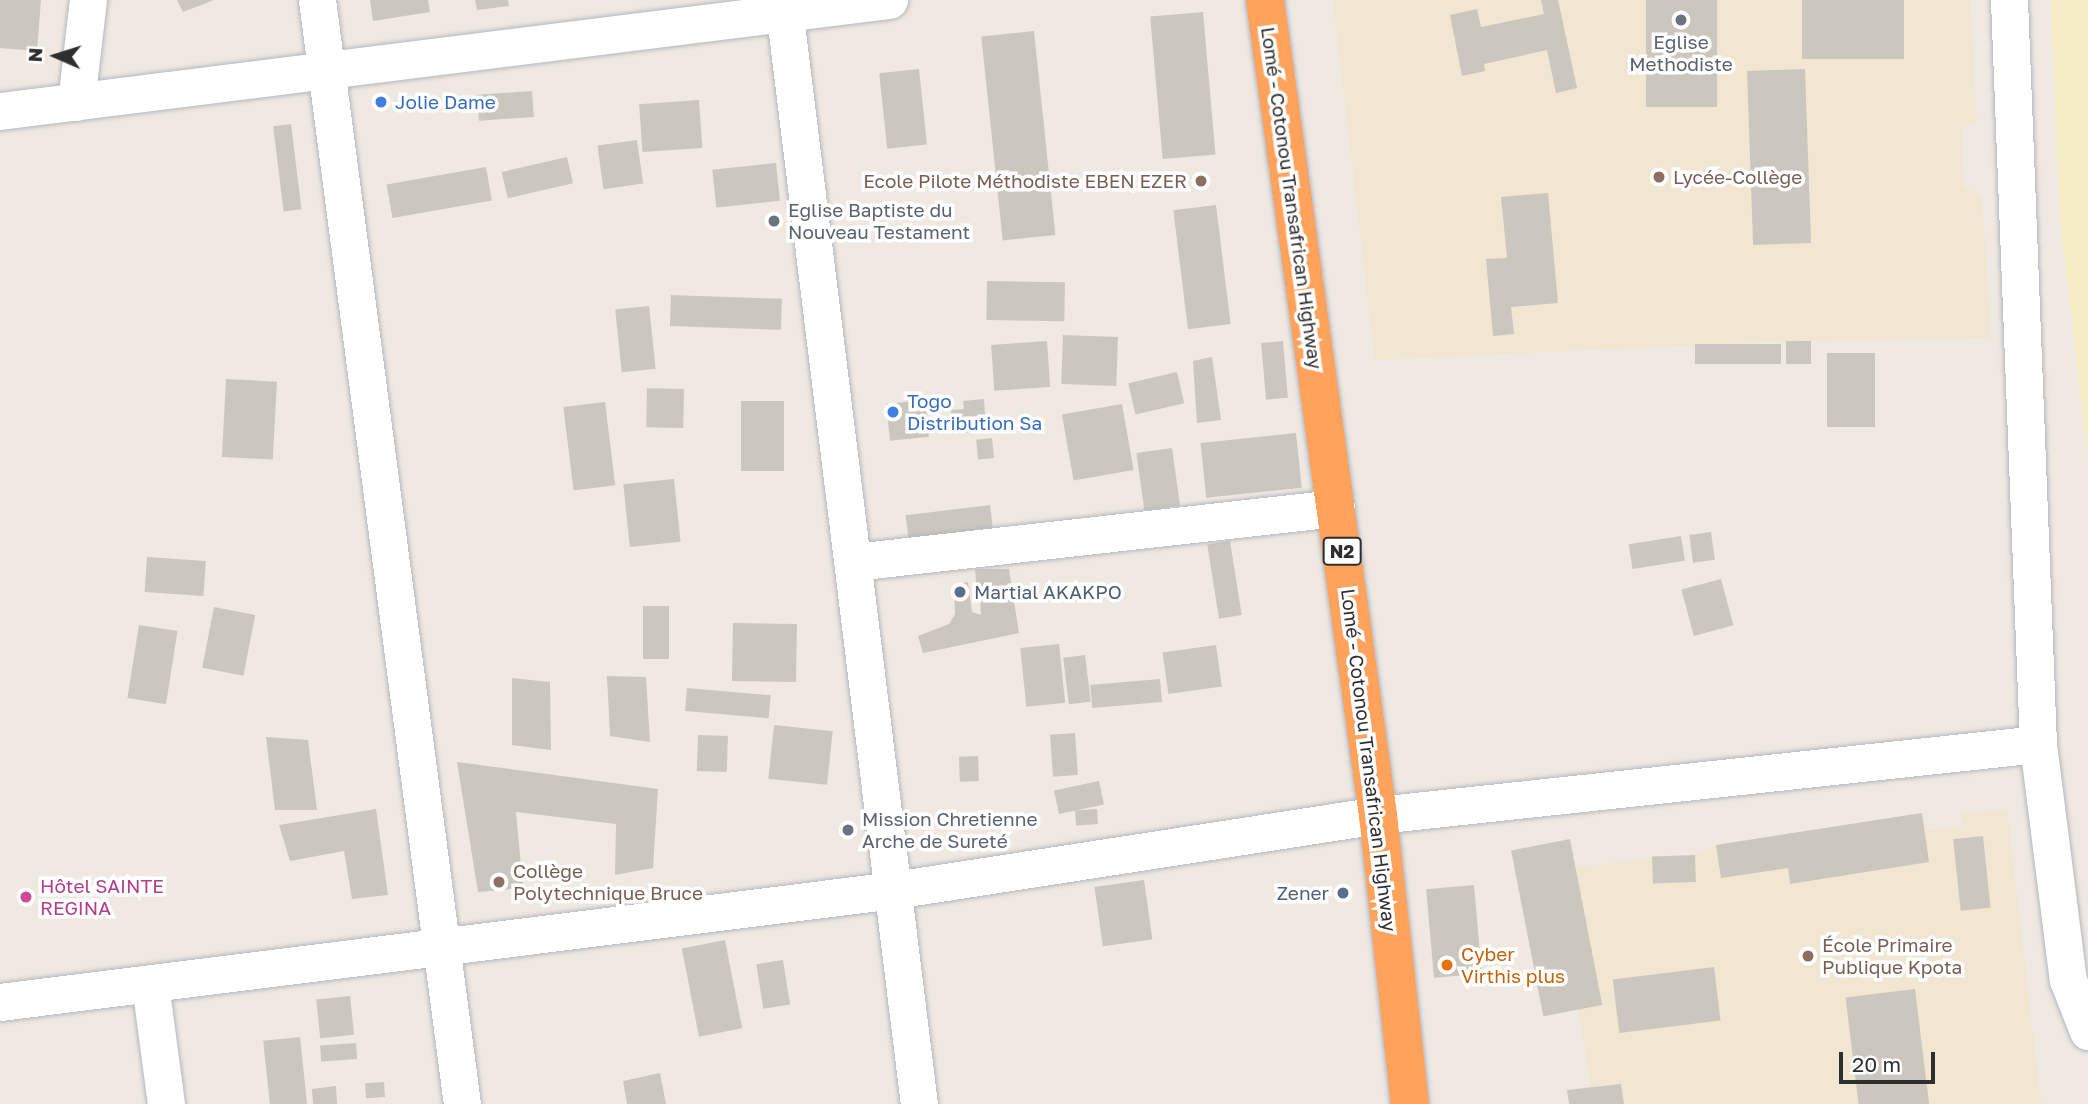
<!DOCTYPE html>
<meta charset="utf-8">
<style>
body{margin:0}
#map{position:relative;width:2088px;height:1104px;overflow:hidden;background:#efe9e1;font-family:"Golos Text",sans-serif}
div>[style]{position:absolute}
[style*='--x']{left:calc(var(--x)*1px);top:calc(var(--y)*1px);width:calc(var(--w)*1px);rotate:calc(var(--a)*1deg)}
.education>*{inset:0;background:#f0e6d1}
.sand>*{inset:0;background:#f3ecc5}
.building>*{inset:0;background:#cbc7bf;transform-origin:0 0}
.roads{filter:drop-shadow(0 0 2px #b4b7c1) drop-shadow(0 0 2px #b4b7c1)}
.minor>*{height:37px;margin:-18.5px;padding:0 18.5px;transform-origin:18.5px;border-radius:18.5px;background:#fff}
.highway>*{height:38px;margin:-19px;padding:0 19px;transform-origin:19px;border-radius:19px;background:#ffa35c}
.dots>*{width:19px;height:19px;translate:-50% -50%;box-sizing:border-box;border:4px solid #fff;border-radius:50%}
span{translate:-50% -50%;white-space:nowrap;text-align:center;line-height:1.15;-webkit-text-stroke:7px #fff;paint-order:stroke}
.shield-label span{padding:2px 5px;background:#fff;border:2px solid;border-radius:5px;-webkit-text-stroke-width:0}
.shield-label{font-size:18px;color:#2e2e2e;font-weight:700}
.worship-label{font-size:19px;color:#5b616d}
.left{translate:0 -50%;text-align:left}
.shop-label{font-size:19px;color:#366cbe}
.education-label{font-size:19px;color:#785e54}
.right{translate:-100% -50%;text-align:right}
.street-label{font-size:19px;color:#2e2e2e}
.service-label{font-size:19px;color:#4e5e75}
.hotel-label{font-size:19px;color:#b23c85}
.food-label{font-size:19px;color:#c56008}
.north{position:absolute;left:21px;top:21px;width:70px;height:70px;-webkit-text-stroke:5px #fff;paint-order:stroke;rotate:273deg;font-size:19px;font-weight:700;line-height:28px;text-align:center;color:#2e2e2e}
.north::after{content:'';display:block;margin:auto;width:24px;height:32px;background:#2e2e2e;clip-path:polygon(50% 0,100% 100%,50% 72%,0 100%)}
.scale{position:absolute;left:1839px;top:1052px;width:96px;height:32px;box-sizing:border-box;border:4px solid #2e2e2e;border-top:0;padding-left:9px;font-size:21px;line-height:24px;white-space:nowrap;color:#2e2e2e;-webkit-text-stroke:5px #fff;paint-order:stroke}
</style>
<div id="map">
<div class="education">
<div style="clip-path:polygon(1333px 0,1970px 0,1977px 122px,1961px 128px,1964px 188px,1982px 196px,1991px 338px,1786px 341px,1375px 360px)"></div>
<div style="clip-path:polygon(2007px 810px,2041px 1104px,1624px 1104px,1621px 1084px,1591px 1087px,1578px 1009px,1601px 1005px,1575px 867px,1695px 855px,1716px 845px,1922px 813px,1925px 831px,1963px 827px,1961px 814px)"></div>
</div>
<div class="sand">
<div style="clip-path:polygon(2051px 0,2088px 0,2088px 461px,2060px 219px)"></div>
</div>
<div class="building">
<div style="clip-path:polygon(0 0,41px 0,37px 51px,0 48px)"></div>
<div style="clip-path:polygon(177px 0,214px 0,183px 12px)"></div>
<div style="clip-path:polygon(370px 0,428px 0,430px 12px,373px 21px)"></div>
<div style="clip-path:polygon(475px 0,508px 0,509px 6px,477px 10px)"></div>
<div style="clip-path:polygon(1541px 0,1558px 0,1577px 88px,1556px 93px,1547px 50px,1484px 64px,1485px 71px,1462px 76px,1450px 15px,1477px 9px,1481px 27px,1544px 14px)"></div>
<div style="left:1646px;top:0;width:71px;height:107px"></div>
<div style="left:1802px;top:0;width:102px;height:59px"></div>
<div style="left:1203px;top:12px;width:143px;height:53px;rotate:85deg"></div>
<div style="left:1034px;top:31px;width:205px;height:53px;rotate:84deg"></div>
<div style="left:919px;top:69px;width:76px;height:40px;rotate:84deg"></div>
<div style="left:1805px;top:69px;width:174px;height:58px;rotate:88deg"></div>
<div style="left:532px;top:91px;width:26px;height:55px;rotate:86deg"></div>
<div style="left:699px;top:100px;width:48px;height:60px;rotate:86deg"></div>
<div style="left:291px;top:124px;width:86px;height:18px;rotate:83deg"></div>
<div style="left:637px;top:140px;width:44px;height:40px;rotate:82deg"></div>
<div style="left:567px;top:157px;width:27px;height:67px;rotate:77deg"></div>
<div style="left:776px;top:163px;width:38px;height:64px;rotate:84deg"></div>
<div style="left:486px;top:167px;width:34px;height:101px;rotate:80deg"></div>
<div style="clip-path:polygon(1548px 193px,1558px 303px,1511px 307px,1514px 334px,1493px 336px,1486px 259px,1507px 258px,1501px 197px)"></div>
<div style="left:1216px;top:205px;width:120px;height:43px;rotate:83deg"></div>
<div style="left:987px;top:281px;width:78px;height:39px;rotate:1deg"></div>
<div style="left:671px;top:295px;width:111px;height:31px;rotate:2deg"></div>
<div style="left:649px;top:306px;width:63px;height:34px;rotate:84deg"></div>
<div style="left:1063px;top:335px;width:55px;height:49px;rotate:2deg"></div>
<div style="left:1047px;top:341px;width:46px;height:56px;rotate:86deg"></div>
<div style="left:1283px;top:341px;width:57px;height:22px;rotate:85deg"></div>
<div style="left:1786px;top:341px;width:25px;height:23px"></div>
<div style="left:1781px;top:344px;width:20px;height:86px;rotate:90deg"></div>
<div style="left:1827px;top:353px;width:48px;height:74px"></div>
<div style="clip-path:polygon(1212px 357px,1221px 420px,1197px 423px,1193px 361px)"></div>
<div style="left:1177px;top:372px;width:32px;height:50px;rotate:77deg"></div>
<div style="left:226px;top:379px;width:51px;height:78px;rotate:3deg"></div>
<div style="left:684px;top:389px;width:39px;height:37px;rotate:91deg"></div>
<div style="clip-path:polygon(984px 399px,986px 431px,952px 434px,951px 410px,964px 409px,963px 401px)"></div>
<div style="left:925px;top:400px;width:37px;height:39px;rotate:84deg"></div>
<div style="left:784px;top:401px;width:70px;height:43px;rotate:90deg"></div>
<div style="left:605px;top:402px;width:84px;height:42px;rotate:83deg"></div>
<div style="left:1122px;top:404px;width:67px;height:61px;rotate:80deg"></div>
<div style="left:1296px;top:433px;width:55px;height:96px;rotate:84deg"></div>
<div style="left:992px;top:438px;width:20px;height:16px;rotate:84deg"></div>
<div style="left:1172px;top:448px;width:58px;height:36px;rotate:82deg"></div>
<div style="left:674px;top:479px;width:63px;height:51px;rotate:84deg"></div>
<div style="left:990px;top:505px;width:23px;height:85px;rotate:83deg"></div>
<div style="left:1711px;top:532px;width:28px;height:22px;rotate:82deg"></div>
<div style="left:1681px;top:536px;width:25px;height:53px;rotate:81deg"></div>
<div style="left:1230px;top:541px;width:75px;height:23px;rotate:81deg"></div>
<div style="left:147px;top:557px;width:59px;height:35px;rotate:4deg"></div>
<div style="clip-path:polygon(975px 569px,1009px 569px,1019px 633px,923px 653px,918px 636px,949px 624px,955px 614px,954px 585px,968px 582px,972px 612px,981px 615px,980px 598px,1006px 593px,1005px 588px,977px 593px)"></div>
<div style="left:1721px;top:579px;width:48px;height:41px;rotate:75deg"></div>
<div style="left:643px;top:606px;width:26px;height:53px"></div>
<div style="left:214px;top:607px;width:42px;height:62px;rotate:11deg"></div>
<div style="left:733px;top:623px;width:64px;height:58px;rotate:1deg"></div>
<div style="left:139px;top:625px;width:39px;height:74px;rotate:9deg"></div>
<div style="left:1059px;top:644px;width:59px;height:39px;rotate:84deg"></div>
<div style="left:1216px;top:645px;width:42px;height:54px;rotate:82deg"></div>
<div style="left:1085px;top:655px;width:47px;height:22px;rotate:83deg"></div>
<div style="clip-path:polygon(607px 676px,646px 677px,650px 742px,610px 736px)"></div>
<div style="clip-path:polygon(512px 678px,550px 682px,551px 750px,512px 745px)"></div>
<div style="left:1160px;top:679px;width:23px;height:70px;rotate:85deg"></div>
<div style="left:687px;top:688px;width:84px;height:23px;rotate:5deg"></div>
<div style="left:774px;top:725px;width:59px;height:54px;rotate:6deg"></div>
<div style="left:1075px;top:733px;width:42px;height:25px;rotate:86deg"></div>
<div style="left:698px;top:735px;width:30px;height:36px;rotate:2deg"></div>
<div style="clip-path:polygon(266px 737px,308px 740px,317px 810px,275px 810px)"></div>
<div style="left:978px;top:756px;width:25px;height:19px;rotate:88deg"></div>
<div style="clip-path:polygon(457px 762px,658px 789px,653px 868px,615px 875px,616px 824px,516px 812px,523px 888px,478px 892px)"></div>
<div style="left:1099px;top:781px;width:24px;height:46px;rotate:78deg"></div>
<div style="clip-path:polygon(376px 809px,388px 895px,352px 899px,344px 851px,290px 861px,279px 825px)"></div>
<div style="left:1097px;top:809px;width:15px;height:22px;rotate:86deg"></div>
<div style="clip-path:polygon(1922px 813px,1929px 862px,1790px 884px,1788px 868px,1721px 878px,1716px 845px)"></div>
<div style="left:1983px;top:836px;width:72px;height:30px;rotate:84deg"></div>
<div style="left:1570px;top:839px;width:169px;height:60px;rotate:79deg"></div>
<div style="left:1695px;top:855px;width:27px;height:43px;rotate:88deg"></div>
<div style="left:1144px;top:880px;width:60px;height:50px;rotate:82deg"></div>
<div style="left:1474px;top:885px;width:89px;height:48px;rotate:85deg"></div>
<div style="left:725px;top:940px;width:90px;height:44px;rotate:79deg"></div>
<div style="left:783px;top:960px;width:45px;height:27px;rotate:81deg"></div>
<div style="left:1714px;top:967px;width:54px;height:102px;rotate:83deg"></div>
<div style="left:1915px;top:989px;width:116px;height:70px;rotate:83deg"></div>
<div style="left:350px;top:996px;width:39px;height:34px;rotate:84deg"></div>
<div style="left:300px;top:1037px;width:67px;height:37px;rotate:84deg"></div>
<div style="left:356px;top:1043px;width:16px;height:36px;rotate:86deg"></div>
<div style="clip-path:polygon(660px 1073px,666px 1104px,627px 1104px,623px 1081px)"></div>
<div style="left:384px;top:1082px;width:15px;height:19px;rotate:86deg"></div>
<div style="clip-path:polygon(1621px 1084px,1624px 1104px,1569px 1104px,1567px 1090px)"></div>
<div style="clip-path:polygon(336px 1086px,337px 1104px,313px 1104px,312px 1089px)"></div>
</div>
<div class="roads">
<div class="minor">
<div style="--x:317;--y:0;--w:1113;--a:82.52"></div>
<div style="--x:783;--y:0;--w:1112;--a:82.98"></div>
<div style="--x:2009;--y:0;--w:745;--a:87.77"></div>
<div style="--x:2038;--y:744;--w:238;--a:82.8"></div>
<div style="--x:2068;--y:980;--w:55;--a:68.6"></div>
<div style="--x:76;--y:102;--w:103;--a:-83.3"></div>
<div style="--x:0;--y:111;--w:896;--a:-7.12"></div>
<div style="--x:854;--y:562;--w:485;--a:-6.4"></div>
<div style="--x:150;--y:984;--w:121;--a:82.4"></div>
<div style="--x:0;--y:1002;--w:901;--a:-7.14"></div>
<div style="--x:894;--y:890;--w:490;--a:-8.8"></div>
<div style="--x:1378;--y:815;--w:664;--a:-6.14"></div>
</div>
<div class="highway">
<div style="--x:1265;--y:0;--w:823;--a:82.11"></div>
<div style="--x:1378;--y:815;--w:291;--a:83.7"></div>
</div>
</div>
<div class="dots">
<div style="left:1681px;top:20px;background:#6b7280"></div>
<div style="left:381px;top:102px;background:#3f7fe0"></div>
<div style="left:1659px;top:177px;background:#8d6e63"></div>
<div style="left:1201px;top:181px;background:#8d6e63"></div>
<div style="left:774px;top:221px;background:#6b7280"></div>
<div style="left:893px;top:412px;background:#3f7fe0"></div>
<div style="left:960px;top:592px;background:#5c6f8a"></div>
<div style="left:848px;top:830px;background:#6b7280"></div>
<div style="left:499px;top:882px;background:#8d6e63"></div>
<div style="left:1343px;top:893px;background:#5c6f8a"></div>
<div style="left:26px;top:897px;background:#d1479c"></div>
<div style="left:1808px;top:956px;background:#8d6e63"></div>
<div style="left:1447px;top:965px;background:#e8710a"></div>
</div>
<div class="shield-label">
<span style="left:1342px;top:551px">N2</span>
</div>
<div class="worship-label">
<span style="left:1681px;top:53px">Eglise<br>Methodiste</span>
<span class="left" style="left:788px;top:221px">Eglise Baptiste du<br>Nouveau Testament</span>
<span class="left" style="left:862px;top:830px">Mission Chretienne<br>Arche de Sureté</span>
</div>
<div class="shop-label">
<span class="left" style="left:395px;top:102px">Jolie Dame</span>
<span class="left" style="left:907px;top:412px">Togo<br>Distribution Sa</span>
</div>
<div class="education-label">
<span class="left" style="left:1673px;top:177px">Lycée-Collège</span>
<span class="right" style="left:1187px;top:181px">Ecole Pilote Méthodiste EBEN EZER</span>
<span class="left" style="left:513px;top:882px">Collège<br>Polytechnique Bruce</span>
<span class="left" style="left:1822px;top:956px">École Primaire<br>Publique Kpota</span>
</div>
<div class="street-label">
<span style="left:1292px;top:198px;rotate:82deg">Lomé - Cotonou Transafrican Highway</span>
<span style="left:1369px;top:760px;rotate:83deg">Lomé - Cotonou Transafrican Highway</span>
</div>
<div class="service-label">
<span class="left" style="left:974px;top:592px">Martial AKAKPO</span>
<span class="right" style="left:1329px;top:893px">Zener</span>
</div>
<div class="hotel-label">
<span class="left" style="left:40px;top:897px">Hôtel SAINTE<br>REGINA</span>
</div>
<div class="food-label">
<span class="left" style="left:1461px;top:965px">Cyber<br>Virthis plus</span>
</div>
<div class="north">N</div>
<div class="scale">20 m</div>
</div>
